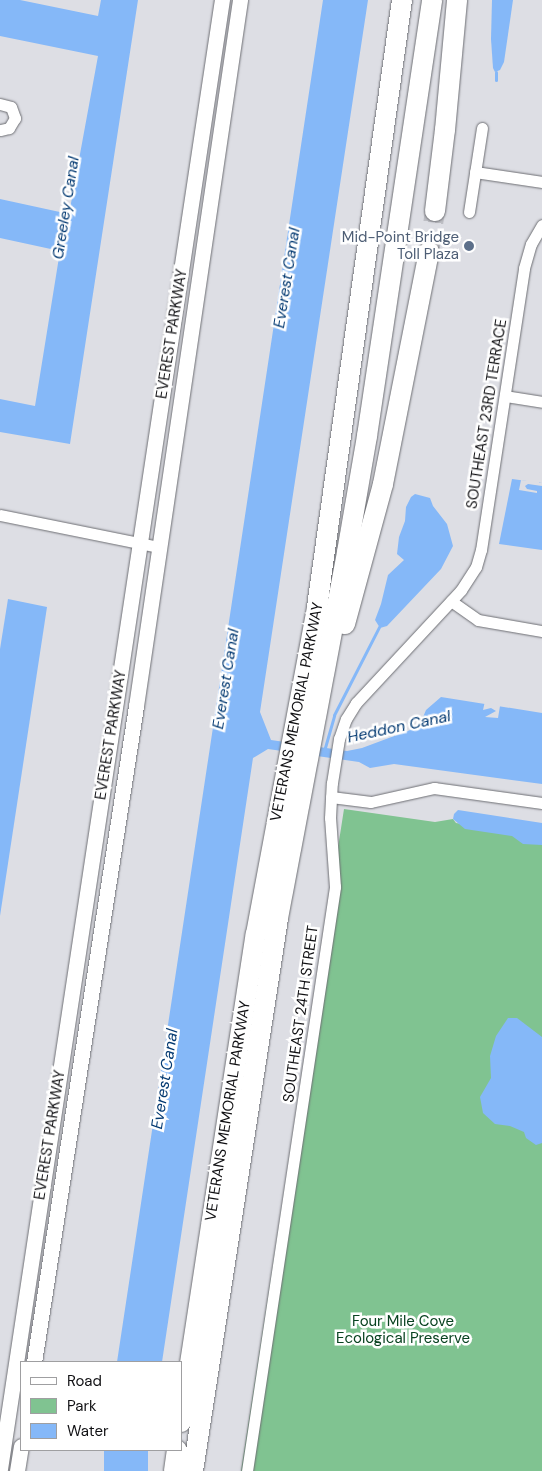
<!DOCTYPE html>
<style>
body{margin:0}
#map{position:relative;width:542px;height:1471px;overflow:hidden;background:#dddee4;font-family:"DM Sans",sans-serif}
div>[style]{position:absolute}
[style*='--x']{left:calc(var(--x)*1px);top:calc(var(--y)*1px);width:calc(var(--w)*1px);rotate:calc(var(--a)*1deg)}
.green>*{inset:0;background:#80c391}
.water>*{inset:0;background:#85b8f8;transform-origin:0 0}
.pier>*{inset:0;background:#dddee4}
.stream>*{height:3px;margin:-1.5px;padding:0 1.5px;transform-origin:1.5px;border-radius:1.5px;background:#85b8f8}
.highway-tunnel>*{height:20px;margin-top:-10px;transform-origin:0;background:repeating-linear-gradient(90deg,#bebfc5 0 20px,transparent 0 30px)}
.roads{filter:drop-shadow(0 0 1px #6d6e73) drop-shadow(0 0 1px #6d6e73)}
.street>*{height:11px;margin:-5.5px;padding:0 5.5px;transform-origin:5.5px;border-radius:5.5px;background:#fff}
.secondary>*{height:15px;margin:-7.5px;padding:0 7.5px;transform-origin:7.5px;border-radius:7.5px;background:#fff}
.highway>*{height:20px;margin:-10px;padding:0 10px;transform-origin:10px;border-radius:10px;background:#fff}
.dots>*{width:14px;height:14px;translate:-50% -50%;box-sizing:border-box;border:2px solid #fff;border-radius:50%}
span{translate:-50% -50%;white-space:nowrap;text-align:center;line-height:1.15;-webkit-text-stroke:5px #fff;paint-order:stroke}
.service-label{font-size:15px;color:#4e5e75}
.right{translate:-100% -50%;text-align:right}
.street-label{font-size:15px;color:#101013}
.park-label{font-size:15px;color:#084220}
.water-label{font-size:16px;color:#043a72;font-style:italic}
.legend{position:absolute;left:20px;top:1361px;width:162px;height:90px;box-sizing:border-box;background:#fff;border:1px solid #9f9fa1;margin:0;padding:6px 9px;list-style:none;font-size:15px;color:#101013}
.legend li{display:flex;align-items:center;gap:10px;height:25px}
.legend b{width:25px;border:1px solid #9f9fa1}
</style>
<div id="map">
<div class="green">
<div style="clip-path:polygon(344px 809px,435px 822px,453px 819px,456px 823px,542px 837px,542px 1471px,241px 1471px)"></div>
</div>
<div class="water">
<div style="clip-path:polygon(0 0,20px 0,98px 16px,101px 0,138px 0,70px 444px,0 432px,0 399px,35px 406px,60px 251px,0 238px,0 199px,69px 214px,98px 56px,0 36px)"></div>
<div style="clip-path:polygon(323px 0,368px 0,260px 712px,271px 740px,347px 751px,362px 748px,413px 729px,421px 722px,426px 710px,441px 697px,542px 713px,542px 784px,394px 764px,370px 768px,359px 762px,268px 749px,253px 758px,162px 1362px,117px 1362px)"></div>
<div style="clip-path:polygon(492px 0,513px 0,504px 62px,500px 70px,495px 72px,493px 68px,491px 39px)"></div>
<div style="clip-path:polygon(512px 479px,542px 483px,542px 550px,499px 544px)"></div>
<div style="clip-path:polygon(415px 494px,430px 498px,433px 506px,447px 524px,453px 546px,441px 569px,387px 626px,380px 628px,375px 620px,381px 604px,388px 575px,404px 560px,397px 554px,399px 537px,405px 521px,406px 507px,411px 497px)"></div>
<div style="clip-path:polygon(8px 599px,47px 607px,0 916px,0 649px)"></div>
<div style="clip-path:polygon(458px 810px,542px 823px,542px 845px,523px 844px,512px 836px,465px 829px,453px 819px,454px 814px)"></div>
<div style="clip-path:polygon(508px 1018px,517px 1018px,542px 1037px,542px 1143px,536px 1145px,526px 1138px,524px 1132px,510px 1126px,495px 1124px,483px 1113px,480px 1097px,491px 1078px,490px 1056px,496px 1036px)"></div>
<div style="left:104px;top:1450px;width:44px;height:21px"></div>
</div>
<div class="pier">
<div style="clip-path:polygon(529px 479px,539px 480px,539px 483px,542px 483px,542px 486px,528px 484px,525px 486px,527px 489px,537px 491px,537px 493px,519px 490px,521px 480px,529px 481px)"></div>
<div style="clip-path:polygon(485px 701px,500px 706px,498px 718px,485px 717px,496px 711px,491px 708px,483px 710px)"></div>
</div>
<div class="stream">
<div style="--x:496;--y:72;--w:8;--a:90"></div>
<div style="--x:324;--y:751;--w:37;--a:-74"></div>
<div style="--x:334;--y:715;--w:99;--a:-62.9"></div>
</div>
<div class="highway-tunnel">
<div style="--x:429;--y:252;--w:41;--a:-81.7"></div>
</div>
<div class="roads">
<div class="street">
<div style="--x:0;--y:104;--w:11;--a:15"></div>
<div style="--x:11;--y:107;--w:12;--a:70"></div>
<div style="--x:15;--y:118;--w:12;--a:121"></div>
<div style="--x:9;--y:128;--w:9;--a:167"></div>
<div style="--x:475;--y:172;--w:68;--a:8.5"></div>
<div style="--x:469;--y:212;--w:85;--a:-81.2"></div>
<div style="--x:505;--y:396;--w:37;--a:9"></div>
<div style="--x:0;--y:515;--w:162;--a:11.4"></div>
<div style="--x:451;--y:601;--w:33;--a:35"></div>
<div style="--x:478;--y:620;--w:65;--a:9.8"></div>
<div style="--x:331;--y:797;--w:40;--a:7.1"></div>
<div style="--x:371;--y:802;--w:65;--a:-12.5"></div>
<div style="--x:434;--y:788;--w:109;--a:7.9"></div>
<div style="--x:247;--y:1471;--w:591;--a:-81.43"></div>
<div style="--x:335;--y:887;--w:69;--a:-94.1"></div>
<div style="--x:330;--y:818;--w:35;--a:-87"></div>
<div style="--x:332;--y:783;--w:45;--a:-81"></div>
<div style="--x:339;--y:739;--w:21;--a:-71"></div>
<div style="--x:346;--y:719;--w:19;--a:-58"></div>
<div style="--x:356;--y:703;--w:154;--a:-47.1"></div>
<div style="--x:461;--y:590;--w:27;--a:-57"></div>
<div style="--x:476;--y:567;--w:18;--a:-74"></div>
<div style="--x:481;--y:550;--w:285;--a:-81.3"></div>
<div style="--x:524;--y:268;--w:25;--a:-74"></div>
<div style="--x:531;--y:244;--w:22;--a:-60"></div>
</div>
<div class="secondary">
<div style="--x:34;--y:1362;--w:664;--a:-81.16"></div>
<div style="--x:136;--y:706;--w:714;--a:-81.62"></div>
<div style="--x:0;--y:1469;--w:1486;--a:-81.41"></div>
<div style="--x:17;--y:1471;--w:25;--a:-81"></div>
</div>
<div class="highway">
<div style="--x:435;--y:211;--w:82;--a:-83"></div>
<div style="--x:445;--y:130;--w:131;--a:-84.7"></div>
<div style="--x:345;--y:624;--w:145;--a:-74.8"></div>
<div style="--x:383;--y:484;--w:237;--a:-78.8"></div>
<div style="--x:181;--y:1422;--w:494;--a:-81.3"></div>
<div style="--x:256;--y:934;--w:333;--a:-79.4"></div>
<div style="--x:317;--y:607;--w:613;--a:-82.03"></div>
<div style="--x:174;--y:1471;--w:21;--a:-82"></div>
<div style="--x:193;--y:1471;--w:559;--a:-81.26"></div>
<div style="--x:278;--y:918;--w:372;--a:-79.3"></div>
<div style="--x:347;--y:552;--w:118;--a:-80.2"></div>
<div style="--x:367;--y:436;--w:441;--a:-81.5"></div>
</div>
</div>
<div class="dots">
<div style="left:469px;top:246px;background:#5c6f8a"></div>
</div>
<div class="service-label">
<span class="right" style="left:459px;top:246px">Mid-Point Bridge<br>Toll Plaza</span>
</div>
<div class="street-label">
<span style="left:172px;top:334px;rotate:-81deg">EVEREST PARKWAY</span>
<span style="left:487px;top:414px;rotate:-81deg">SOUTHEAST 23RD TERRACE</span>
<span style="left:297px;top:712px;rotate:-79deg">VETERANS MEMORIAL PARKWAY</span>
<span style="left:111px;top:735px;rotate:-81deg">EVEREST PARKWAY</span>
<span style="left:301px;top:1014px;rotate:-82deg">SOUTHEAST 24TH STREET</span>
<span style="left:228px;top:1111px;rotate:-81deg">VETERANS MEMORIAL PARKWAY</span>
<span style="left:50px;top:1135px;rotate:-81deg">EVEREST PARKWAY</span>
</div>
<div class="park-label">
<span style="left:403px;top:1330px">Four Mile Cove<br>Ecological Preserve</span>
</div>
<div class="water-label">
<span style="left:66px;top:208px;rotate:-81deg">Greeley Canal</span>
<span style="left:287px;top:278px;rotate:-81deg">Everest Canal</span>
<span style="left:226px;top:679px;rotate:-81deg">Everest Canal</span>
<span style="left:399px;top:727px;rotate:-12deg">Heddon Canal</span>
<span style="left:165px;top:1079px;rotate:-81deg">Everest Canal</span>
</div>
<ul class="legend">
<li><b style="height:6px;background:#fff"></b>Road</li>
<li><b style="height:14px;background:#80c391"></b>Park</li>
<li><b style="height:14px;background:#85b8f8"></b>Water</li>
</ul>
</div>
